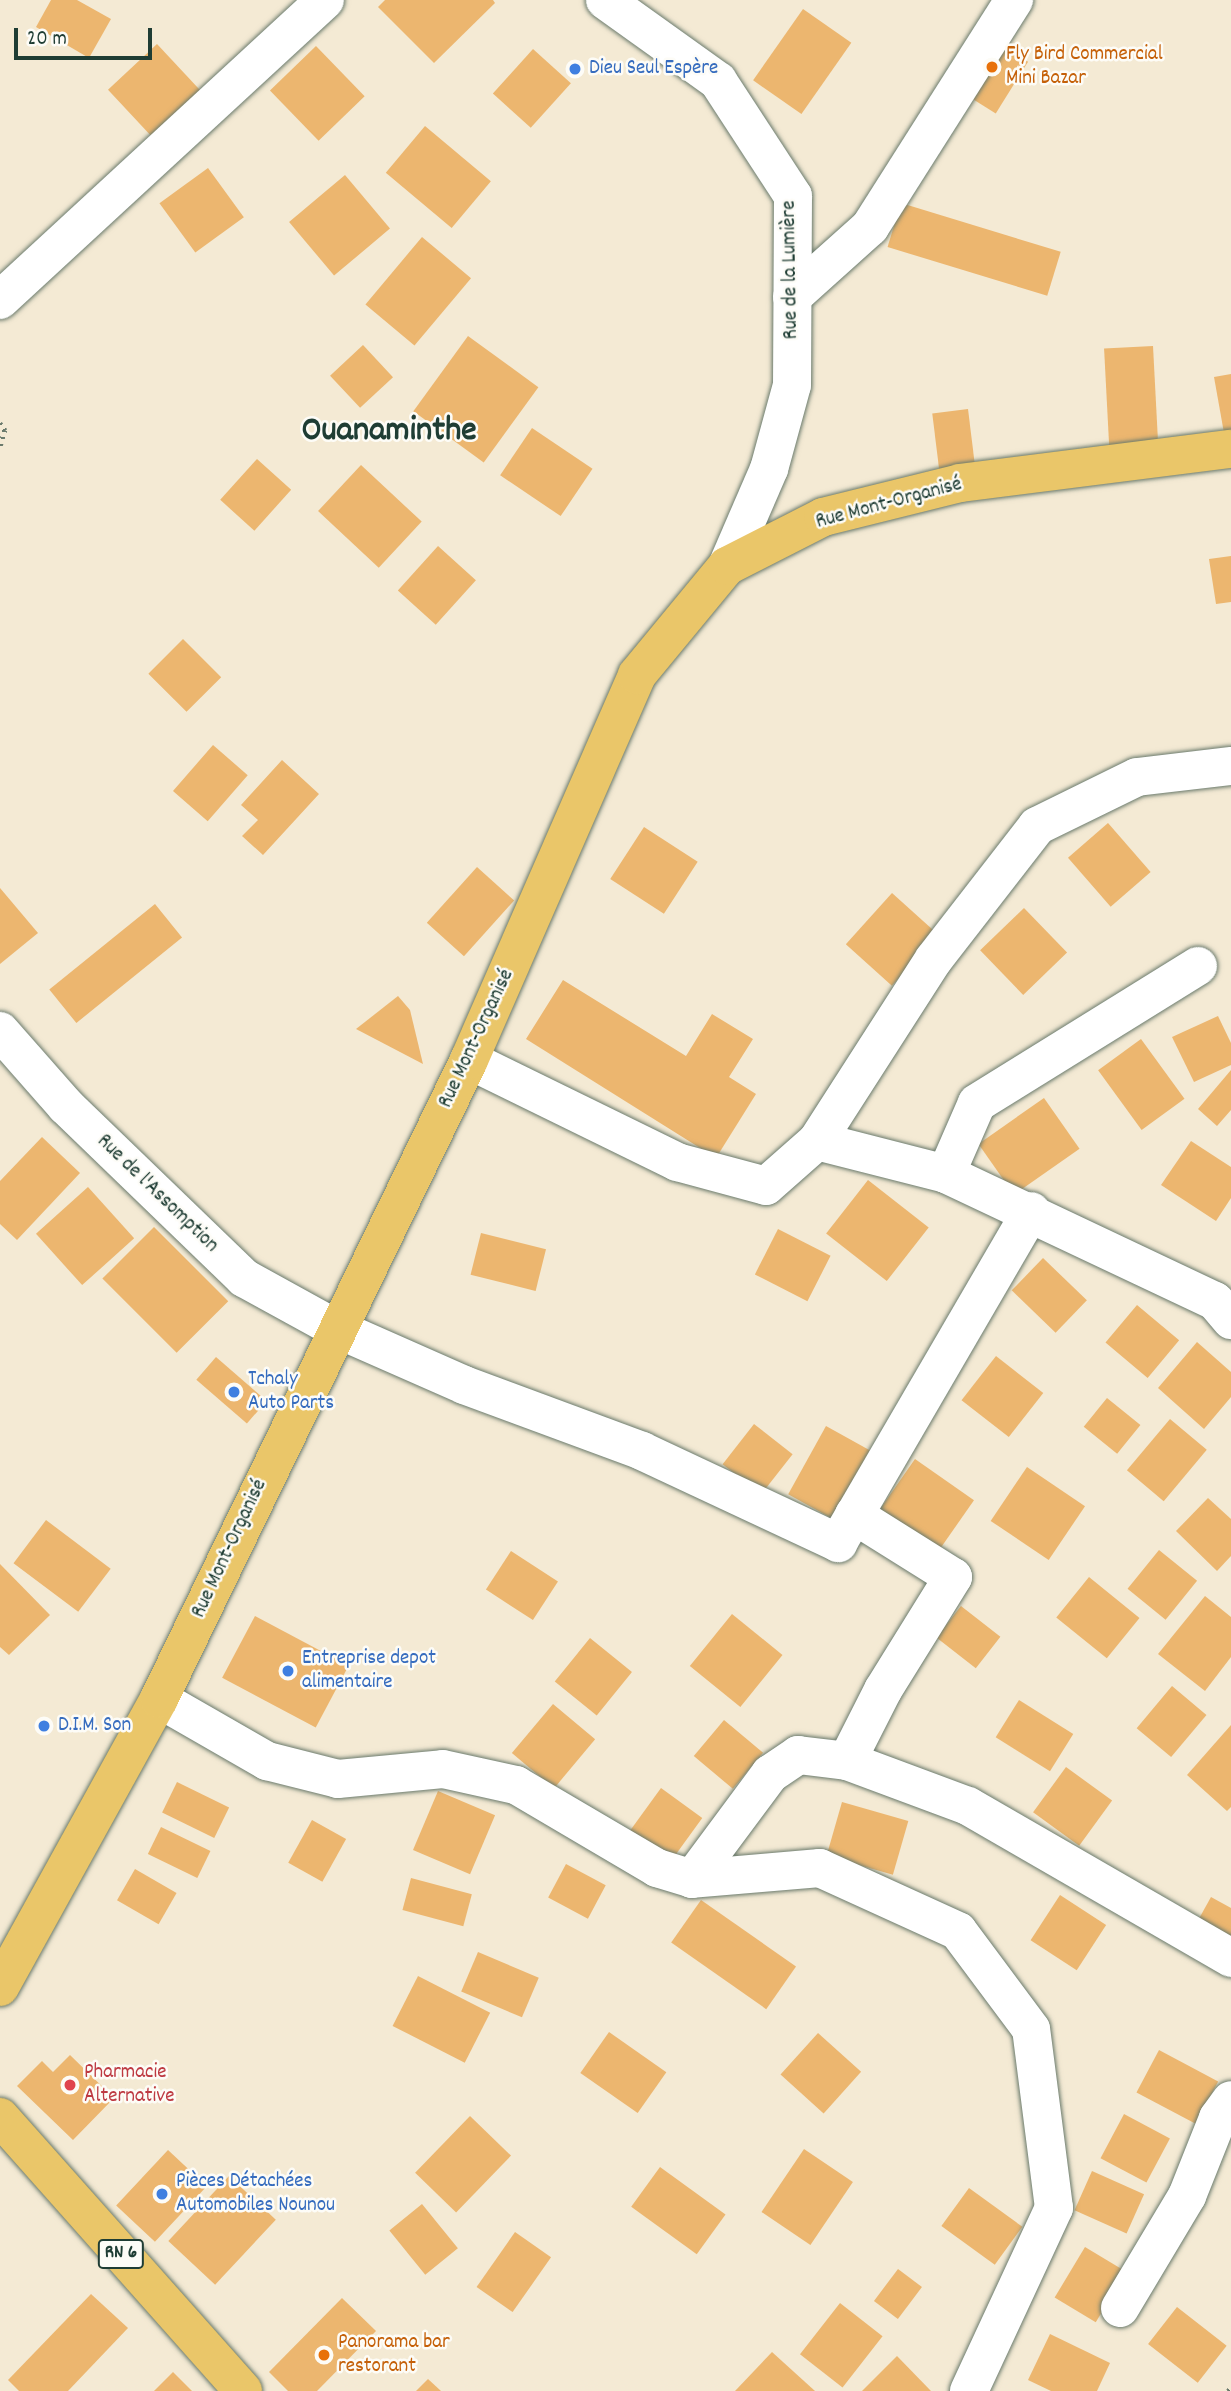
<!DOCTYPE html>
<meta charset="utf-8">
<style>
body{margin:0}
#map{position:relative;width:1231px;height:2391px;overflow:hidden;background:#f4ead4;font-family:Dekko,sans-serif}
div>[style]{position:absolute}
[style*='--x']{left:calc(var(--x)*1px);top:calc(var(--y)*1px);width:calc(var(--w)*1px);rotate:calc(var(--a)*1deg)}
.building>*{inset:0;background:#ecb66f;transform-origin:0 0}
.path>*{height:4.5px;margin-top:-2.25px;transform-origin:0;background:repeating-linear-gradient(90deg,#6a7a6c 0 2px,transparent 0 7px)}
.roads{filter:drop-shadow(0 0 2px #6a7a6c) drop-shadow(0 0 2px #6a7a6c)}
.minor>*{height:38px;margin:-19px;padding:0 19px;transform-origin:19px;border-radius:19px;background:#fff}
.major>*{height:38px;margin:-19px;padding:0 19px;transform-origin:19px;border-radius:19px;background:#eac669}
.dots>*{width:19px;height:19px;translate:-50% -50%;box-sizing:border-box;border:4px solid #fdfcf7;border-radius:50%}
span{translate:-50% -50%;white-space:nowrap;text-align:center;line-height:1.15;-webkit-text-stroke:5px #fdfcf7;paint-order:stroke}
.shield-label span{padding:2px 5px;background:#fdfcf7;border:2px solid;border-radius:5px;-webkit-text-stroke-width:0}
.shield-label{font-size:19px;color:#1f3d34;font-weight:700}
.food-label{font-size:21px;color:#c56008}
.left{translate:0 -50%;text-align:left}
.shop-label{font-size:21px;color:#366cbe}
.street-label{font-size:21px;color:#1f3d34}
.health-label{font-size:21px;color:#be3a42}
.town-label{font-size:35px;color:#1f3d34;font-weight:700}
.scale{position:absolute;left:14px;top:28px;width:138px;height:32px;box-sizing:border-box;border:4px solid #1f3d34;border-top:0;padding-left:9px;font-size:21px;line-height:24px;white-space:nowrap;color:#1f3d34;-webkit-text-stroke:5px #fdfcf7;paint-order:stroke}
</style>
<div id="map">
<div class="building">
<div style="clip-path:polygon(51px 0,77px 0,111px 19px,89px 58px,36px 27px)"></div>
<div style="clip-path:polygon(385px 0,493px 0,495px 3px,434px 63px,378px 7px)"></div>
<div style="left:803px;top:9px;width:59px;height:87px;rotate:35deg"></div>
<div style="left:995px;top:41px;width:39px;height:61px;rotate:32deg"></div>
<div style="left:157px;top:44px;width:65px;height:67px;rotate:47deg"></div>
<div style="left:316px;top:46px;width:70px;height:64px;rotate:46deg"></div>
<div style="left:533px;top:49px;width:51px;height:60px;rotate:42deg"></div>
<div style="left:425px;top:126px;width:86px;height:61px;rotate:40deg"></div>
<div style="left:208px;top:168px;width:61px;height:60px;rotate:54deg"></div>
<div style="left:345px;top:175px;width:70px;height:73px;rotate:50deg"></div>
<div style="left:901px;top:203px;width:167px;height:46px;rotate:17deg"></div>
<div style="left:422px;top:237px;width:64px;height:88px;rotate:40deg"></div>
<div style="left:468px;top:336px;width:87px;height:93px;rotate:36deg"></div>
<div style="left:363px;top:345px;width:44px;height:45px;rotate:47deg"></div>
<div style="left:1153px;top:346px;width:98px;height:49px;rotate:87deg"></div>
<div style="clip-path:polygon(1231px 374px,1231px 433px,1224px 433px,1214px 377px)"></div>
<div style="left:968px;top:409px;width:57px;height:36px;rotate:83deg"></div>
<div style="left:532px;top:428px;width:73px;height:57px;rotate:34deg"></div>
<div style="left:257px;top:459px;width:46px;height:55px;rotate:42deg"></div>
<div style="left:361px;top:465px;width:83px;height:63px;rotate:43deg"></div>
<div style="left:438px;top:546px;width:51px;height:60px;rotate:42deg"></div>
<div style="clip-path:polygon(1231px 556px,1231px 602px,1216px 604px,1209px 559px)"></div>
<div style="left:183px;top:639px;width:54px;height:49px;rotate:45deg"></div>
<div style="left:213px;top:745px;width:46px;height:61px;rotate:41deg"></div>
<div style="clip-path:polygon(282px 760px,319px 794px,263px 855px,242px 836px,258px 820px,241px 805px)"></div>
<div style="left:1108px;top:823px;width:65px;height:53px;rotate:49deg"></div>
<div style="left:644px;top:827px;width:64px;height:62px;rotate:33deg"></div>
<div style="left:477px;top:867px;width:50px;height:75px;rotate:42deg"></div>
<div style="clip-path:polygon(0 888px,38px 933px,0 964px)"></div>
<div style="left:892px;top:893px;width:62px;height:69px;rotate:42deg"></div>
<div style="left:155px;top:904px;width:43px;height:136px;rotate:51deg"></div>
<div style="left:1024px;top:908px;width:62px;height:61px;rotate:46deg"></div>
<div style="clip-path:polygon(563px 980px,686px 1056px,712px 1014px,753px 1039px,729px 1077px,756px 1094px,716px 1158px,526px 1039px)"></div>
<div style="clip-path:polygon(398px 996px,410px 1010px,423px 1064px,356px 1029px)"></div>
<div style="clip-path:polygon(1218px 1016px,1231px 1043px,1231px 1065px,1194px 1082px,1172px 1037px)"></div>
<div style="left:1141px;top:1039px;width:74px;height:53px;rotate:54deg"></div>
<div style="clip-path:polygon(1231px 1070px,1231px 1110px,1217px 1126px,1198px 1109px)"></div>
<div style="left:1044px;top:1098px;width:62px;height:80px;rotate:55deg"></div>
<div style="clip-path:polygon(42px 1137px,80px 1173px,17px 1240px,0 1224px,0 1181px)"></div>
<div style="clip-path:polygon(1191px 1141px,1231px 1167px,1231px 1198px,1216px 1221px,1161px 1185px)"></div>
<div style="left:868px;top:1180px;width:77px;height:68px;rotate:38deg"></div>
<div style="left:88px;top:1187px;width:69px;height:70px;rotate:48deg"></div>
<div style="left:154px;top:1227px;width:105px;height:73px;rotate:45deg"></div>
<div style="left:778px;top:1229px;width:59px;height:51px;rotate:27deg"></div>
<div style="left:481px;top:1233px;width:67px;height:43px;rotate:14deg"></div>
<div style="left:1043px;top:1258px;width:61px;height:45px;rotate:44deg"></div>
<div style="left:1137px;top:1305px;width:55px;height:49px;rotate:40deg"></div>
<div style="clip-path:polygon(1197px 1342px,1231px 1372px,1231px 1397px,1204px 1429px,1158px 1388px)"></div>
<div style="left:996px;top:1356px;width:60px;height:56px;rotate:38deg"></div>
<div style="left:216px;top:1357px;width:67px;height:30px;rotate:41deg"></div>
<div style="left:1107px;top:1398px;width:43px;height:37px;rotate:39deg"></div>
<div style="left:1170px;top:1419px;width:48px;height:67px;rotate:40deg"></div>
<div style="left:754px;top:1424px;width:49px;height:51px;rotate:38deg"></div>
<div style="left:826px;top:1426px;width:51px;height:78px;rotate:29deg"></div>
<div style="left:915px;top:1459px;width:72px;height:67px;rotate:35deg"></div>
<div style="left:1027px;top:1467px;width:70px;height:65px;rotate:34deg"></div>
<div style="clip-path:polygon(1208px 1498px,1231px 1519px,1231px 1556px,1217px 1571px,1176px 1531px)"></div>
<div style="left:46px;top:1520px;width:81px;height:54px;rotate:37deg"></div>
<div style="left:1159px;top:1550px;width:49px;height:50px;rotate:39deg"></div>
<div style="left:511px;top:1551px;width:56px;height:46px;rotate:33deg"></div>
<div style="clip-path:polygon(0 1564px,50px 1615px,9px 1655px,0 1647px)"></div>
<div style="left:1089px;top:1577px;width:65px;height:52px;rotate:39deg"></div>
<div style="clip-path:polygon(1205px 1596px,1231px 1617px,1231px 1657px,1205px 1691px,1158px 1654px)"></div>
<div style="left:961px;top:1606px;width:50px;height:40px;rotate:38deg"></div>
<div style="left:732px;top:1614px;width:65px;height:67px;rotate:39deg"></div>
<div style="left:255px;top:1616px;width:106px;height:70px;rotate:28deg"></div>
<div style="left:590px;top:1638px;width:54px;height:56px;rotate:39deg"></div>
<div style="left:1172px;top:1686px;width:45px;height:55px;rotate:40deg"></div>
<div style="left:1019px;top:1700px;width:64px;height:44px;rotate:32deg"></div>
<div style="left:553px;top:1704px;width:55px;height:64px;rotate:40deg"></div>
<div style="left:724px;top:1720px;width:51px;height:47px;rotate:40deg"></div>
<div style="clip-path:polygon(1231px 1725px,1231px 1807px,1227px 1811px,1187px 1775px)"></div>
<div style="left:1066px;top:1767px;width:57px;height:56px;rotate:36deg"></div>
<div style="left:177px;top:1782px;width:58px;height:34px;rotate:26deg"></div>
<div style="left:661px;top:1788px;width:51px;height:54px;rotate:36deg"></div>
<div style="left:438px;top:1791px;width:62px;height:64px;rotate:23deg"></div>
<div style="left:842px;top:1802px;width:69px;height:56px;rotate:16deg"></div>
<div style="left:312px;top:1820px;width:39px;height:49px;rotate:29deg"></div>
<div style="left:161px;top:1827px;width:55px;height:30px;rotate:26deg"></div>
<div style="left:566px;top:1864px;width:45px;height:38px;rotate:28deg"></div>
<div style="left:135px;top:1869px;width:48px;height:36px;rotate:30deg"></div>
<div style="left:411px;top:1878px;width:63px;height:33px;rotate:15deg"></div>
<div style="left:1060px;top:1895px;width:55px;height:54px;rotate:33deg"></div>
<div style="clip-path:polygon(1211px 1897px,1231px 1908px,1231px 1945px,1196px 1924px)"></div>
<div style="left:701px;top:1900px;width:116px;height:52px;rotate:35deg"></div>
<div style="left:478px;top:1952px;width:66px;height:43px;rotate:23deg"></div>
<div style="left:418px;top:1976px;width:81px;height:56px;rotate:27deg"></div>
<div style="left:609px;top:2032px;width:70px;height:50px;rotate:35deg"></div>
<div style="left:818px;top:2033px;width:58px;height:56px;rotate:42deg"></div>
<div style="left:1159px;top:2050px;width:67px;height:48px;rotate:28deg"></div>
<div style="clip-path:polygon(70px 2055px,114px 2098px,73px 2140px,17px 2086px,42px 2061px,53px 2072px)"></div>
<div style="left:1124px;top:2114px;width:52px;height:50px;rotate:28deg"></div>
<div style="left:470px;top:2116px;width:57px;height:79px;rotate:44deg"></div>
<div style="left:804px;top:2149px;width:59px;height:76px;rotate:34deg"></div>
<div style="left:168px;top:2150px;width:53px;height:76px;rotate:43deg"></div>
<div style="left:660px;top:2167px;width:81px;height:49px;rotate:36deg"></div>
<div style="left:1092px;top:2171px;width:57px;height:43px;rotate:24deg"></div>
<div style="left:229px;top:2176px;width:64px;height:89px;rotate:43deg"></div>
<div style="left:969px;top:2188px;width:66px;height:47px;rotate:36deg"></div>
<div style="left:422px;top:2204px;width:57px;height:42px;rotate:51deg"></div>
<div style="left:515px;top:2232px;width:44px;height:67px;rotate:35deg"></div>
<div style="left:1085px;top:2247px;width:48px;height:59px;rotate:31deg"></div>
<div style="left:898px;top:2269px;width:30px;height:40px;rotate:37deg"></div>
<div style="clip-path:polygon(91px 2294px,128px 2328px,68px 2391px,19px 2391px,8px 2380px)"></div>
<div style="clip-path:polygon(342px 2298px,376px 2331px,317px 2391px,288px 2391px,269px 2372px)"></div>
<div style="left:840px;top:2303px;width:54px;height:65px;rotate:38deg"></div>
<div style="left:1177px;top:2307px;width:63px;height:47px;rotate:38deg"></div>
<div style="clip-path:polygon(1050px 2334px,1110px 2363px,1097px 2391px,1051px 2391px,1028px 2380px)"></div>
<div style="clip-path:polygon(772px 2352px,815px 2391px,735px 2391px)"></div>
<div style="clip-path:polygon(897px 2356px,931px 2391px,862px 2391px)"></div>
<div style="clip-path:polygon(173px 2372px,192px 2391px,154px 2391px)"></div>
<div style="clip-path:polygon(428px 2379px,441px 2391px,416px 2391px)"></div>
</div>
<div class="path">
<div style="--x:0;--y:423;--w:9;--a:54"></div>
<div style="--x:5;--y:430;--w:18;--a:106"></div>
<div style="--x:1228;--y:2391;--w:5;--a:-53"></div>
</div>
<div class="roads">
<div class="minor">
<div style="--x:605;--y:0;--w:139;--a:35.6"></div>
<div style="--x:718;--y:81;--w:137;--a:56.9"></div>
<div style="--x:793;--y:196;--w:189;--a:90.3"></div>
<div style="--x:792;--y:385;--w:87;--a:105.3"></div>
<div style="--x:769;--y:469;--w:106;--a:113.4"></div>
<div style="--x:792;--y:297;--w:105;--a:-41.9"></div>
<div style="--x:870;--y:227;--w:269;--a:-57.6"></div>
<div style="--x:0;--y:300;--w:442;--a:-42.7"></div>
<div style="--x:0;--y:1031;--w:100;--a:48.7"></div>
<div style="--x:66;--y:1106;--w:248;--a:44"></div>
<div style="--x:244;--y:1278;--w:104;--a:28.8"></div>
<div style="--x:335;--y:1328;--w:141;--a:23.8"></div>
<div style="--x:464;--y:1385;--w:190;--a:20.3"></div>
<div style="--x:642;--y:1451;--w:217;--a:25.1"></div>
<div style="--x:838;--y:1543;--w:384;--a:-59.8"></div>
<div style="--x:469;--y:1060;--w:232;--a:26.1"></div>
<div style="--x:677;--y:1162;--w:92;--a:15.1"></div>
<div style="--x:766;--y:1186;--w:68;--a:-41.4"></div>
<div style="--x:817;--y:1141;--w:133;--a:14.3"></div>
<div style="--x:946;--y:1174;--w:297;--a:25.3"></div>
<div style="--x:1215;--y:1301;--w:25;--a:50"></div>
<div style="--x:817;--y:1141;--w:216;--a:-57.3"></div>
<div style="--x:934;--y:959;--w:168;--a:-52.2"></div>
<div style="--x:1037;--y:826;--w:111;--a:-26.1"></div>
<div style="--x:1137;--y:777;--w:95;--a:-6.7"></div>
<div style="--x:946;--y:1174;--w:77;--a:-66.4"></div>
<div style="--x:977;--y:1103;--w:260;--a:-31.8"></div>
<div style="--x:159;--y:1699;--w:125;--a:29.9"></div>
<div style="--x:267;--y:1761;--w:73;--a:14.2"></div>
<div style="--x:338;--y:1779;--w:105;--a:-5.4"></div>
<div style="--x:443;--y:1769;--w:75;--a:12.4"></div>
<div style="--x:516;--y:1785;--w:164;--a:30.5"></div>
<div style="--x:657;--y:1868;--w:37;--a:17"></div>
<div style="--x:847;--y:1761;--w:80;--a:-63.1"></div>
<div style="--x:883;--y:1690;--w:133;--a:-58.2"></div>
<div style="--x:953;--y:1577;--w:117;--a:-147.9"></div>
<div style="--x:1120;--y:2308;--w:131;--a:-59.1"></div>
<div style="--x:1187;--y:2196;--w:84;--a:-68.3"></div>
<div style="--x:1218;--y:2118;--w:22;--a:-54"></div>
<div style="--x:969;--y:2391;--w:202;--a:-65.1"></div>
<div style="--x:1054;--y:2208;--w:180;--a:-97.3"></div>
<div style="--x:1031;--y:2029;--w:122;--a:-126.7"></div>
<div style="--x:958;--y:1931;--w:152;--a:-155.5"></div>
<div style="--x:820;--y:1868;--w:128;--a:175.1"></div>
<div style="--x:692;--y:1879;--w:131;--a:-53.4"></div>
<div style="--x:770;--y:1774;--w:34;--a:-34"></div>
<div style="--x:798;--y:1755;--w:49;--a:7"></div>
<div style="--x:847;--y:1761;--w:129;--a:20.4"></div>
<div style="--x:968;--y:1806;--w:304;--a:30"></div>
</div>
<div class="major">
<div style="--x:0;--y:1987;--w:329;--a:-61.1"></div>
<div style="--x:159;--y:1699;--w:710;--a:-64.12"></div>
<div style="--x:469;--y:1060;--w:420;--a:-66.4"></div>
<div style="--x:637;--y:675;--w:141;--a:-50.5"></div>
<div style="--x:727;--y:566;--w:108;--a:-27"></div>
<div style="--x:823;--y:517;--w:141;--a:-13.9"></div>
<div style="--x:960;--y:483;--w:273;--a:-7.2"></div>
<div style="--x:0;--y:2117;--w:366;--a:48.4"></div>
</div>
</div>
<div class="dots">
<div style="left:992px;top:67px;background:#e8710a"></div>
<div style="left:575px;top:69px;background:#3f7fe0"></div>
<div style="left:234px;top:1392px;background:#3f7fe0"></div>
<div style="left:288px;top:1671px;background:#3f7fe0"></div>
<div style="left:44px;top:1726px;background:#3f7fe0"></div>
<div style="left:70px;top:2085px;background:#e0444e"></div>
<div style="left:162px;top:2194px;background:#3f7fe0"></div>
<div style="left:324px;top:2355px;background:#e8710a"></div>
</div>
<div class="shield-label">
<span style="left:121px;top:2254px">RN 6</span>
</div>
<div class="food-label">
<span class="left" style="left:1006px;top:67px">Fly Bird Commercial<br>Mini Bazar</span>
<span class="left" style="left:338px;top:2355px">Panorama bar<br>restorant</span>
</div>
<div class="shop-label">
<span class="left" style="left:589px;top:69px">Dieu Seul Espère</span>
<span class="left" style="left:248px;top:1392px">Tchaly<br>Auto Parts</span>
<span class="left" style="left:302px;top:1671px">Entreprise depot<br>alimentaire</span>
<span class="left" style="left:58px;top:1726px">D.I.M. Son</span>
<span class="left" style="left:176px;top:2194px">Pièces Détachées<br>Automobiles Nounou</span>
</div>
<div class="street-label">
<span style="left:791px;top:270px;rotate:-91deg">Rue de la Lumière</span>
<span style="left:889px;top:504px;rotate:-15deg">Rue Mont-Organisé</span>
<span style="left:477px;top:1039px;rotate:-65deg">Rue Mont-Organisé</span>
<span style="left:157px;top:1194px;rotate:44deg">Rue de l'Assomption</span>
<span style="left:230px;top:1549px;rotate:-65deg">Rue Mont-Organisé</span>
</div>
<div class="health-label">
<span class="left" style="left:84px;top:2085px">Pharmacie<br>Alternative</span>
</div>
<div class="town-label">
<span style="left:389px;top:432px">Ouanaminthe</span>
</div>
<div class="scale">20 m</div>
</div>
